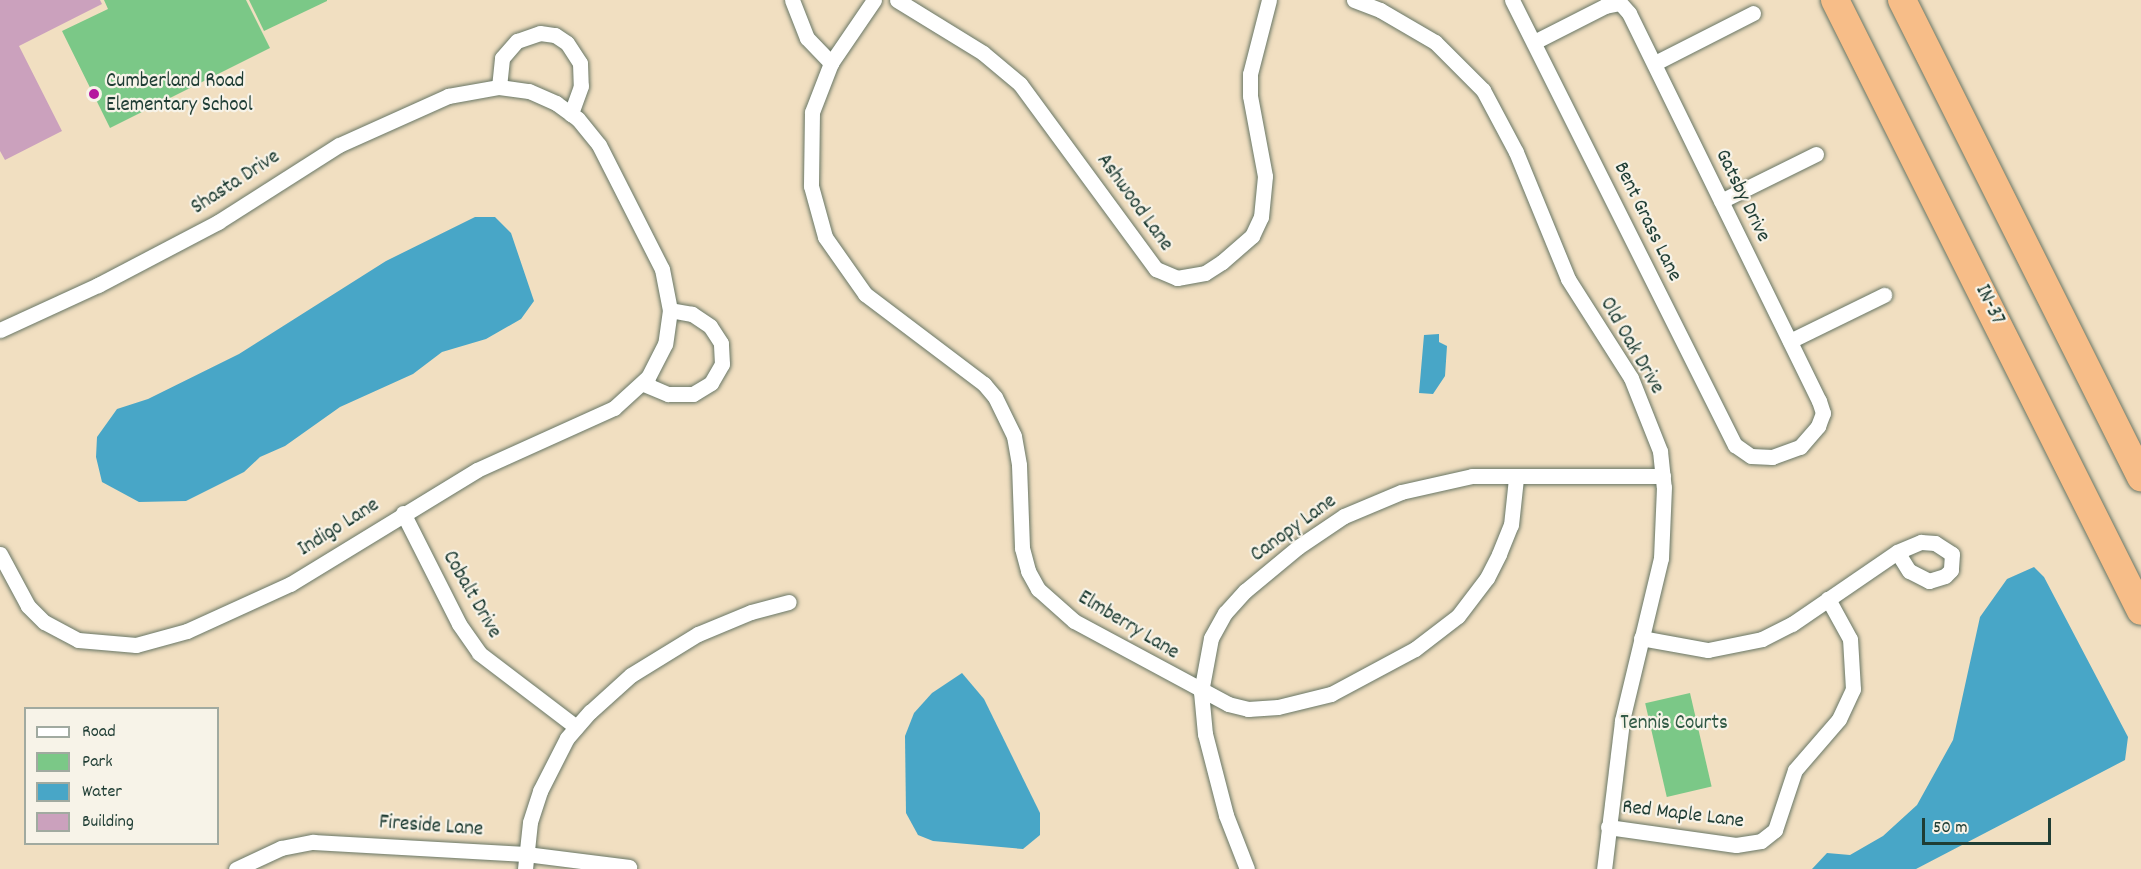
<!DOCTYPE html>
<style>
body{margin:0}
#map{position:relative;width:2141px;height:869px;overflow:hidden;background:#f1dfc1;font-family:Dekko,sans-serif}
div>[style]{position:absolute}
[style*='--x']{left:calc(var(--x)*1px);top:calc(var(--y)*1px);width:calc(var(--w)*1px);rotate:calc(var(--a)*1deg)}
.green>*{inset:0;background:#7bc887;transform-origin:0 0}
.water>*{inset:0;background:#48a6c7}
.building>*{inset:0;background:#cba1bd}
.roads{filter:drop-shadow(0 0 2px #687665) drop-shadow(0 0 2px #687665)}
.minor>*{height:15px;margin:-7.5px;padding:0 7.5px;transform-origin:7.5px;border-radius:7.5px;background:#fff}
.motorway>*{height:28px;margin:-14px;padding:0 14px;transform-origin:14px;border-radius:14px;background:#f7bd88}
.dots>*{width:16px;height:16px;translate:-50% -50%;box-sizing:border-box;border:3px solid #f7f3e8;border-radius:50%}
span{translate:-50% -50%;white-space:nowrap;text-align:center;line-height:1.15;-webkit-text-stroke:4.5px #f7f3e8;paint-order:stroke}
.poi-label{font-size:21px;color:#1f3d34}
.left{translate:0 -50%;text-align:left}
.street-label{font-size:21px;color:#1f3d34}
.park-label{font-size:21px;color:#315945}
.legend{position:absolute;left:24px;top:707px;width:195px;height:138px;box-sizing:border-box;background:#f7f3e8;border:2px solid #a1aaa0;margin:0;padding:8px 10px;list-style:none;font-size:18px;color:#1f3d34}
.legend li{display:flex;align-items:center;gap:12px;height:30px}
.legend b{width:30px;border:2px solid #a1aaa0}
.scale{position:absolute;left:1922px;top:818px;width:129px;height:27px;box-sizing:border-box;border:3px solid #1f3d34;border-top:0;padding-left:8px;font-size:18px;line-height:21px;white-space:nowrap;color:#1f3d34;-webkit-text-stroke:4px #f7f3e8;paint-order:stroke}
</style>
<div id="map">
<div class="green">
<div style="clip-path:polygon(104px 0,246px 0,270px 48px,110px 128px,62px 31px,108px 9px)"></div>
<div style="clip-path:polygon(249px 0,327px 0,327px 1px,264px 31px)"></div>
<div style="left:1690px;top:693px;width:96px;height:46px;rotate:77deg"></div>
</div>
<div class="water">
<div style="clip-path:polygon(475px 217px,495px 217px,511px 233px,534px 301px,521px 319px,486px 339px,442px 352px,413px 374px,340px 407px,285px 446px,260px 457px,244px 472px,186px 501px,139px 502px,102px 482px,96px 457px,97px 437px,117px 409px,148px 399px,239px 354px,386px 261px)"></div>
<div style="clip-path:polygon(1439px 334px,1439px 342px,1447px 346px,1445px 376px,1433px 394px,1419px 393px,1424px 335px)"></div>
<div style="clip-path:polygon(2034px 567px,2044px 577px,2128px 737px,2125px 760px,1916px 869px,1812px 869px,1827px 853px,1850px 855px,1883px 836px,1917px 805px,1953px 740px,1980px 617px,2007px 579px)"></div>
<div style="clip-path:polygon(962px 673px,984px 699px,1040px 813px,1040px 835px,1023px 849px,933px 841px,918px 835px,906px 813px,905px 736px,914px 713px,932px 693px)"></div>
</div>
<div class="building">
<div style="clip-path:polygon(0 0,100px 0,102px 4px,19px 46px,62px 131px,5px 160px,0 151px)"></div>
</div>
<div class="roads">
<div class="minor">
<div style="--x:792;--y:0;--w:41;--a:68.5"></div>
<div style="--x:807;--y:38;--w:35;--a:46"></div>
<div style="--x:874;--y:0;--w:76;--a:124.3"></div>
<div style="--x:831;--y:63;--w:53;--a:111.2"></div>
<div style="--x:812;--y:112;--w:74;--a:90.8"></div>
<div style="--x:811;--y:186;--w:53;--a:74.6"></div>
<div style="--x:825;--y:237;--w:70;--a:54.9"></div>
<div style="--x:865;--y:294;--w:149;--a:37.1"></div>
<div style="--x:984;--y:384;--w:17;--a:50"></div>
<div style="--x:995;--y:397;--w:43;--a:64"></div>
<div style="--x:1014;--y:436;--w:29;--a:80"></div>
<div style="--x:1019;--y:465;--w:83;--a:87.9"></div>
<div style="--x:1022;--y:548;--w:24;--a:75"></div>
<div style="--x:1028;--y:571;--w:21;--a:61"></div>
<div style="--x:1038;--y:589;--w:48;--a:41.6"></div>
<div style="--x:1074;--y:621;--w:175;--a:28.3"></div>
<div style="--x:1228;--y:704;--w:21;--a:14"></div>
<div style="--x:1248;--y:709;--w:30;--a:-4"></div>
<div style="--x:1278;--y:707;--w:55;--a:-13.8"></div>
<div style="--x:1331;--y:694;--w:95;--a:-28.2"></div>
<div style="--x:1415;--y:649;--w:54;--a:-37.5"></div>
<div style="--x:1458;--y:616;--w:48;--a:-52.7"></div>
<div style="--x:1487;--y:578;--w:27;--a:-63"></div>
<div style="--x:1499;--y:554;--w:31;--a:-68"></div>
<div style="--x:1511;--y:525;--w:47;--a:-83.9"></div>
<div style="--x:897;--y:0;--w:101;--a:31.6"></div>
<div style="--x:983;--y:53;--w:48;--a:40"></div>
<div style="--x:1020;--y:84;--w:230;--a:53.7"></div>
<div style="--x:1156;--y:269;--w:23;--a:23"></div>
<div style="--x:1177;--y:278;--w:28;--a:-10"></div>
<div style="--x:1205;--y:273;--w:20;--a:-33"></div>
<div style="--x:1222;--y:262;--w:40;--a:-41"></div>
<div style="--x:1252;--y:236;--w:21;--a:-65"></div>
<div style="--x:1261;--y:217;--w:41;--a:-84.4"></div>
<div style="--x:1265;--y:176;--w:81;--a:-100.6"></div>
<div style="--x:1250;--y:96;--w:22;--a:-90"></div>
<div style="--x:1250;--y:74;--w:76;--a:-75.6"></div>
<div style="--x:1354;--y:0;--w:28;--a:21"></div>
<div style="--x:1380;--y:10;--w:64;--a:30.2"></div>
<div style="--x:1435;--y:42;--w:68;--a:45"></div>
<div style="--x:1483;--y:90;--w:70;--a:62"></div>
<div style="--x:1516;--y:152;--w:137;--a:67.7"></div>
<div style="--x:1568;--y:279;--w:117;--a:57.5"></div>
<div style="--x:1631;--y:378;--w:79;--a:68.3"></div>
<div style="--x:1660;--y:451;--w:36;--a:84"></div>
<div style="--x:1664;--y:487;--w:71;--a:92.4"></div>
<div style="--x:1661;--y:558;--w:168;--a:103.5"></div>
<div style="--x:1622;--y:721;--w:149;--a:96.9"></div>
<div style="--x:1512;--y:0;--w:498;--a:63.4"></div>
<div style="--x:1735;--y:445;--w:19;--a:35"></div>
<div style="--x:1751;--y:456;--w:21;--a:3"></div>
<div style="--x:1772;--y:457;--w:30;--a:-20"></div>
<div style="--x:1800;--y:447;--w:28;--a:-49"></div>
<div style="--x:1818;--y:426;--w:14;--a:-69"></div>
<div style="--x:1823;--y:413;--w:13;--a:-108"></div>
<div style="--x:1819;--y:401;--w:432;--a:-116.1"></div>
<div style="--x:1629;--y:13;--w:13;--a:-132"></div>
<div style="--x:1620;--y:3;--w:15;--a:169"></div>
<div style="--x:1605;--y:6;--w:80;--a:153.1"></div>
<div style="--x:1655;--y:63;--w:110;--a:-27"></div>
<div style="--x:499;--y:87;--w:29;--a:-84"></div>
<div style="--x:502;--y:58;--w:23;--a:-49"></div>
<div style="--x:517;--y:41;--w:24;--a:-19"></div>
<div style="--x:540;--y:33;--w:15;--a:8"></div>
<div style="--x:555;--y:35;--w:14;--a:34"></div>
<div style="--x:567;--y:43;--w:24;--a:57"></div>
<div style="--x:580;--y:63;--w:23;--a:88"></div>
<div style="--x:581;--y:86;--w:30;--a:110"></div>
<div style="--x:1721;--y:201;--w:106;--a:-26.3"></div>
<div style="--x:0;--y:330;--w:108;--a:-24.7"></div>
<div style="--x:98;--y:285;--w:136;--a:-27.7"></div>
<div style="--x:218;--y:222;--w:143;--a:-32.5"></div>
<div style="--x:339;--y:145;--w:120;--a:-24.2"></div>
<div style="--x:448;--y:96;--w:52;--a:-10"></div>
<div style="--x:499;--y:87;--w:30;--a:8"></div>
<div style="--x:529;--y:91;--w:30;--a:24"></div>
<div style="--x:556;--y:103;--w:27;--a:36"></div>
<div style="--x:578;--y:119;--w:33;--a:51"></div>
<div style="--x:599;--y:145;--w:139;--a:63.1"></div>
<div style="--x:662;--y:269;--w:42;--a:79"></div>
<div style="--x:670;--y:310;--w:34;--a:98"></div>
<div style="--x:665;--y:344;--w:37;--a:117"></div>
<div style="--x:648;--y:377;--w:46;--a:137.6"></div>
<div style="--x:614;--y:408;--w:150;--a:155.7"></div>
<div style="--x:477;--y:470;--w:219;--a:148.6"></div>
<div style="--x:290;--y:584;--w:113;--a:155.5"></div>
<div style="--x:187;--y:631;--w:53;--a:164.6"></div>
<div style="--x:136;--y:645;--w:58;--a:-175.1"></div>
<div style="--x:78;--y:640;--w:38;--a:-152"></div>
<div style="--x:44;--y:622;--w:23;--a:-135"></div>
<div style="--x:28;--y:606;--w:59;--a:-118.3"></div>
<div style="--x:1790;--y:341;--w:105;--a:-26.1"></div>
<div style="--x:644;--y:384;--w:26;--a:23"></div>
<div style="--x:668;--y:394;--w:25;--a:0"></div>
<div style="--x:693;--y:394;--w:21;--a:-31"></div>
<div style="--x:711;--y:383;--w:22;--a:-60"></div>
<div style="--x:722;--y:364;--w:21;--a:-93"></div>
<div style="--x:721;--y:343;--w:20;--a:-123"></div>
<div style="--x:710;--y:326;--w:22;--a:-146"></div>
<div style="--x:692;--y:314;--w:22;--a:-170"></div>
<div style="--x:403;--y:513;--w:124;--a:63.2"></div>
<div style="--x:459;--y:624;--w:35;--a:55"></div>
<div style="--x:479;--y:653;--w:122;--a:37.3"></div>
<div style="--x:1921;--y:542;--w:14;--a:4"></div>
<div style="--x:1935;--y:543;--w:20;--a:33"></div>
<div style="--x:1952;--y:554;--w:16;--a:94"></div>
<div style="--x:1951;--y:570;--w:8;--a:135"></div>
<div style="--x:1945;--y:576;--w:17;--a:163"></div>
<div style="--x:1929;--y:581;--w:22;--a:-153"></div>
<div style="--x:1909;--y:571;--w:22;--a:-122"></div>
<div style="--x:1897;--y:552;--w:26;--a:-23"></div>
<div style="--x:1641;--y:638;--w:68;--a:10.2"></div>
<div style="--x:1708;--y:650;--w:55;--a:-11.5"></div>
<div style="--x:1762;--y:639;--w:34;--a:-27"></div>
<div style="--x:1792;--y:624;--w:127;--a:-34.4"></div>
<div style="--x:1608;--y:827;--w:129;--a:8"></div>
<div style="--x:1736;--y:845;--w:25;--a:-9"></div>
<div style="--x:1761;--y:841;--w:18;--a:-38"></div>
<div style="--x:1775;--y:830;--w:63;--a:-71.6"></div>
<div style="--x:1795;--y:770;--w:67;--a:-49.2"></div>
<div style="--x:1839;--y:719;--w:33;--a:-65"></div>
<div style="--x:1853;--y:689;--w:50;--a:-93.4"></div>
<div style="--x:1850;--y:639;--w:46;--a:-118.8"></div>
<div style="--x:236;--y:869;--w:50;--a:-25"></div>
<div style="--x:281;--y:848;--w:33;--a:-11"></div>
<div style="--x:313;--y:842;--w:213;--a:3.2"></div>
<div style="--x:526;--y:854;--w:104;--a:7.2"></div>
<div style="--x:525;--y:869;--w:47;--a:-83.9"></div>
<div style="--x:530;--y:822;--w:33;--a:-72"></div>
<div style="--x:540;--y:791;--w:59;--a:-63"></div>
<div style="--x:567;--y:738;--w:35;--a:-49"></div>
<div style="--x:590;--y:712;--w:55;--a:-42.1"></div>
<div style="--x:631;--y:675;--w:79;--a:-31.5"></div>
<div style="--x:698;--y:634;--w:57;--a:-22.5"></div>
<div style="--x:751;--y:612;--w:39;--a:-15"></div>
<div style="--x:1247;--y:869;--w:58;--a:-111.3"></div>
<div style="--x:1226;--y:815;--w:84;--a:-104.5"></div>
<div style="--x:1205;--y:734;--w:42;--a:-95.4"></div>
<div style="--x:1201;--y:692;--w:55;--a:-79.5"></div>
<div style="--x:1211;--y:638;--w:29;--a:-61"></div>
<div style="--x:1225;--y:613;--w:30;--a:-48"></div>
<div style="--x:1245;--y:591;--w:69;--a:-39.7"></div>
<div style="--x:1298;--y:547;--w:55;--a:-34"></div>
<div style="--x:1344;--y:516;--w:62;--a:-22.8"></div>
<div style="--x:1401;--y:492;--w:73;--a:-12.7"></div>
<div style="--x:1472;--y:476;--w:191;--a:0"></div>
</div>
<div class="motorway">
<div style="--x:1835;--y:0;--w:683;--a:63.4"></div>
<div style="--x:1902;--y:0;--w:534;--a:63.39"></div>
</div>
</div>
<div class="dots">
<div style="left:94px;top:94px;background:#b5179e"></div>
</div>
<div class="poi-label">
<span class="left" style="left:106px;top:94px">Cumberland Road<br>Elementary School</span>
</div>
<div class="street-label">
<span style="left:236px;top:183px;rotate:-33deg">Shasta Drive</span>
<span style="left:1742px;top:196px;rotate:64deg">Gatsby Drive</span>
<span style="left:1134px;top:203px;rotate:54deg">Ashwood Lane</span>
<span style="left:1647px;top:222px;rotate:64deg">Bent Grass Lane</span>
<span style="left:1989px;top:305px;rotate:64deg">IN-37</span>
<span style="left:1631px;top:346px;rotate:60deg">Old Oak Drive</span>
<span style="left:339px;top:528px;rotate:-32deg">Indigo Lane</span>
<span style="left:1294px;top:529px;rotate:-36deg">Canopy Lane</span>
<span style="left:471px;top:595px;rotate:60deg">Cobalt Drive</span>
<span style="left:1128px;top:626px;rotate:31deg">Elmberry Lane</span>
<span style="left:1683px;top:815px;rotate:7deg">Red Maple Lane</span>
<span style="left:431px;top:827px;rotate:4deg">Fireside Lane</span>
</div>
<div class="park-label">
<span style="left:1674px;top:724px">Tennis Courts</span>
</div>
<ul class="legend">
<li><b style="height:8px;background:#fff"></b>Road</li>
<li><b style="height:16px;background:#7bc887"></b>Park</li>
<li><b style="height:16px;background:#48a6c7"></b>Water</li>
<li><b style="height:16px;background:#cba1bd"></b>Building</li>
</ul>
<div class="scale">50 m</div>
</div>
